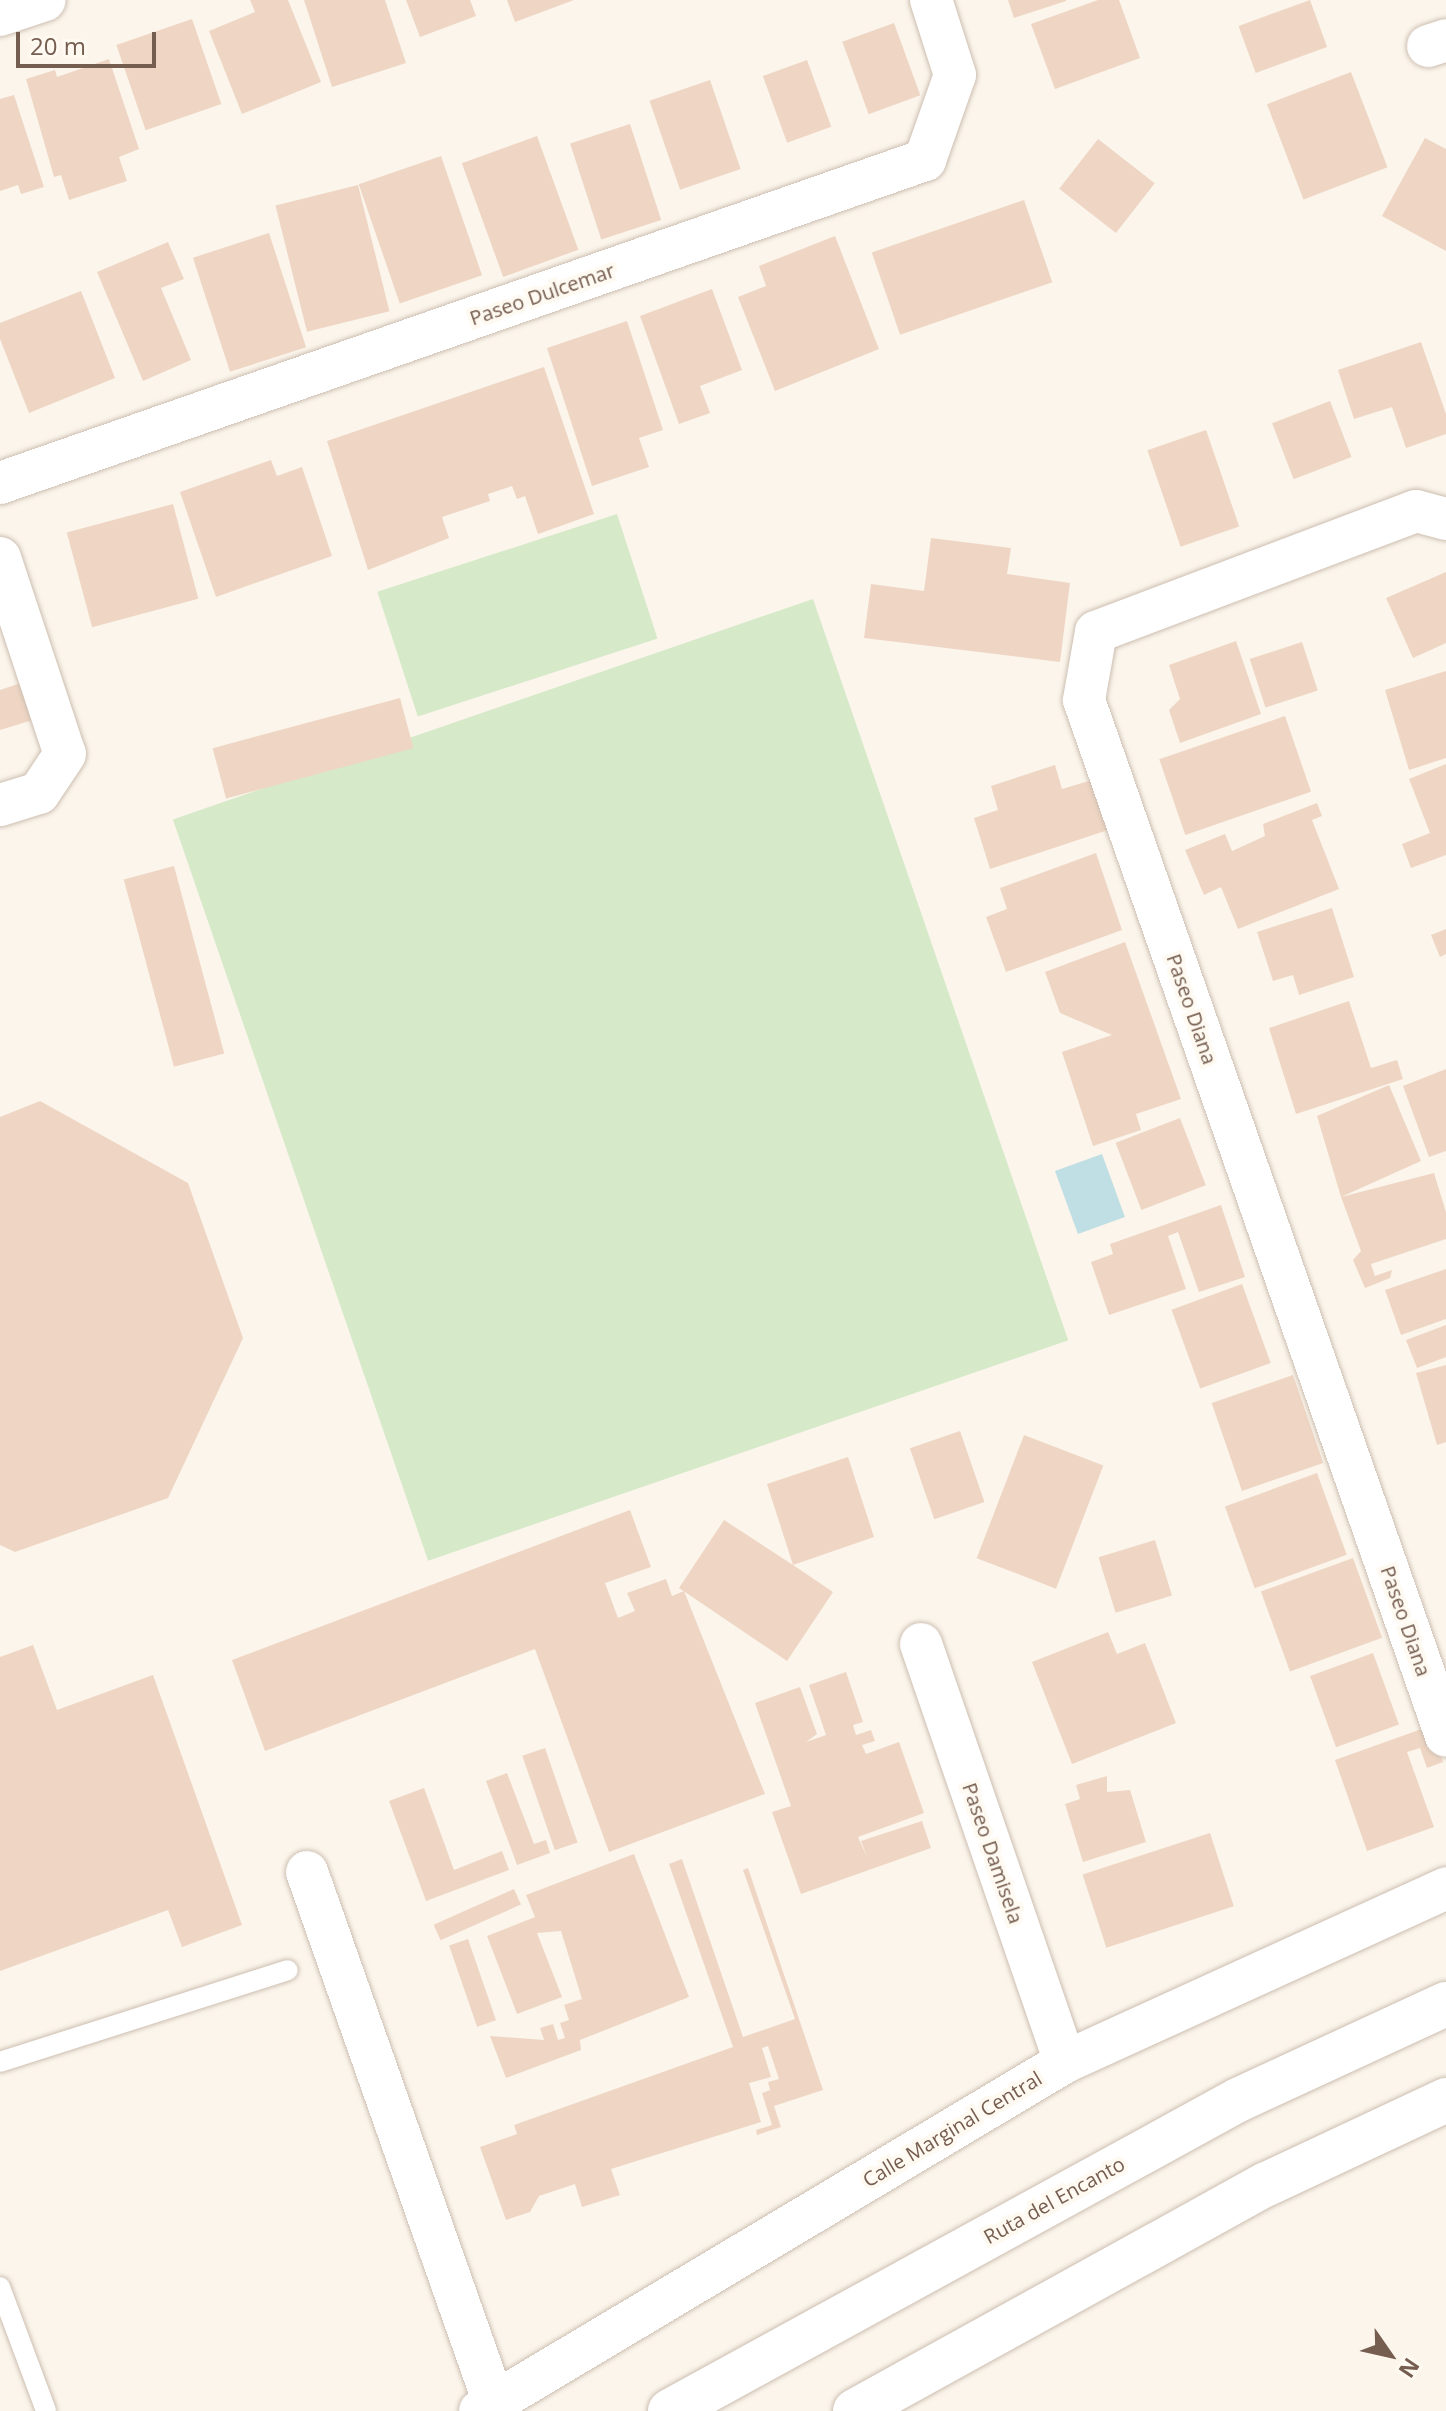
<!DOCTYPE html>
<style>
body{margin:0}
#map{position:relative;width:1446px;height:2411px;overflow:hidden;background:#fbf5eb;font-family:"Open Sans",sans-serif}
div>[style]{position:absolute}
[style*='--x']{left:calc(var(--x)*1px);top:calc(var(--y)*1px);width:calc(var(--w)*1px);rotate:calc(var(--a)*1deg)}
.green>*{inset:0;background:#d6e9c9;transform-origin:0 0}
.water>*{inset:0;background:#c0dfe4;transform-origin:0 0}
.building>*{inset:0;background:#efd6c4;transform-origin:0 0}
.roads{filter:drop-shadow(0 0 2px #cdbeb1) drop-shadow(0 0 2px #cdbeb1)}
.service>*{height:20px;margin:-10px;padding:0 10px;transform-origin:10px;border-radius:10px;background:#fff}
.minor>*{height:42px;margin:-21px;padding:0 21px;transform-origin:21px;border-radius:21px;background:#fff}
.secondary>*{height:44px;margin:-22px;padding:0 22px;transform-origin:22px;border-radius:22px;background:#fff}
span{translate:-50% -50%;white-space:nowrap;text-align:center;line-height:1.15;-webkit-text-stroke:8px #fef9f1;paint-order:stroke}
.street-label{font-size:20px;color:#755d4f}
.north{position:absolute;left:1350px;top:2315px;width:80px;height:80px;-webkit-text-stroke:6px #fef9f1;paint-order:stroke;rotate:124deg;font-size:22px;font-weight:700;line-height:32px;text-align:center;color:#755d4f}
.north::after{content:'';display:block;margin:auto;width:28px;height:36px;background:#755d4f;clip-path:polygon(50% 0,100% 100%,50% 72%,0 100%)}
.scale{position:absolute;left:16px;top:32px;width:140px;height:36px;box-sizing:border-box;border:4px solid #755d4f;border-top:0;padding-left:10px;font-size:24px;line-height:28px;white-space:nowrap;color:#755d4f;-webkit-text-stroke:6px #fef9f1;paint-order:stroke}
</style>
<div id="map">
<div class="green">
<div style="left:617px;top:514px;width:131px;height:252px;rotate:72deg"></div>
<div style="left:813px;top:599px;width:784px;height:677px;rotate:71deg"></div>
</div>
<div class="water">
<div style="left:1102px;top:1154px;width:67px;height:50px;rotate:70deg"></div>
</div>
<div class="building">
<div style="clip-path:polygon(250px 0,288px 0,321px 82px,242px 114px,209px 31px,255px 12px)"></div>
<div style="clip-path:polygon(304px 0,385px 0,406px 63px,332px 87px)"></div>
<div style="clip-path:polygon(406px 0,470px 0,476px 16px,420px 37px)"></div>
<div style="clip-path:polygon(507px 0,574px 0,515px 22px)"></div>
<div style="clip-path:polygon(1008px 0,1066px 0,1066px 1px,1014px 18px)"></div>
<div style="clip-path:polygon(1098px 0,1119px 0,1140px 58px,1055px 89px,1031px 24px)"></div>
<div style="left:1310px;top:0;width:50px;height:76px;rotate:70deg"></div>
<div style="left:192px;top:19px;width:90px;height:80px;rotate:71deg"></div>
<div style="left:894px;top:23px;width:77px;height:55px;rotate:70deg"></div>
<div style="clip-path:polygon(109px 59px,139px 149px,119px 157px,127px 181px,69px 200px,61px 175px,54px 177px,26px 79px,55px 70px,57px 77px)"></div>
<div style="left:807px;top:60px;width:71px;height:47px;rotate:70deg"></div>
<div style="left:1351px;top:72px;width:102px;height:90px;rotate:69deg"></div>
<div style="left:710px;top:80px;width:94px;height:64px;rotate:71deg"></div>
<div style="clip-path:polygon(14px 95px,44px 187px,21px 194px,18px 185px,0 191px,0 99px)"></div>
<div style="left:630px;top:124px;width:101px;height:63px;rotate:72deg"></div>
<div style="left:537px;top:136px;width:121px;height:80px;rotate:70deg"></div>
<div style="clip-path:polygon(1425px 138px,1446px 149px,1446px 251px,1382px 216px)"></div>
<div style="left:1098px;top:139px;width:72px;height:63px;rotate:38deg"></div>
<div style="left:441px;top:156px;width:126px;height:87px;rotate:71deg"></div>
<div style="left:358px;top:185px;width:130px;height:85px;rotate:76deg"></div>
<div style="left:1024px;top:200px;width:87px;height:161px;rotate:71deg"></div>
<div style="left:269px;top:233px;width:120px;height:80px;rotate:72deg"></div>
<div style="clip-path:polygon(835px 236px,879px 349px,775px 391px,738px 297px,766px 286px,759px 266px)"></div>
<div style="clip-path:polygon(168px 242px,184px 279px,161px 288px,191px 360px,143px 381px,97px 272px)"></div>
<div style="clip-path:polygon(712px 289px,742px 370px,700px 386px,710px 413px,679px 424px,640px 316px)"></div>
<div style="clip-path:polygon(81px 291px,115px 378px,29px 413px,0 339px,0 323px)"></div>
<div style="clip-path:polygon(627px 321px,663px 430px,639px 438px,649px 467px,592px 486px,547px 348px)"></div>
<div style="clip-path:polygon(1421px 342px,1446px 414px,1446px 434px,1406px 448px,1392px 407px,1354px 419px,1338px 370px)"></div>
<div style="clip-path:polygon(544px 367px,594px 514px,538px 534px,525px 496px,517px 499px,512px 486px,488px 494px,490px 501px,442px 517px,449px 538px,368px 570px,327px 441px)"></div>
<div style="left:1330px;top:401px;width:60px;height:62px;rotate:69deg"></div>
<div style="left:1206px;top:430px;width:102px;height:62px;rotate:71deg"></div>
<div style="clip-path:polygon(271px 460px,277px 476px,302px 467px,332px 556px,216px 597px,180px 492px)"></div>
<div style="left:173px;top:504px;width:98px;height:110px;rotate:75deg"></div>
<div style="clip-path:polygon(931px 538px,1011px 548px,1007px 574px,1070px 583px,1060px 662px,864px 638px,871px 584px,924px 591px)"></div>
<div style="clip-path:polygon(1446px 572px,1446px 643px,1413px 658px,1386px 598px)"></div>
<div style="clip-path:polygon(1236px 641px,1261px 714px,1180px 743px,1169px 710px,1180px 699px,1169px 665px)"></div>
<div style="left:1302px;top:642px;width:51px;height:55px;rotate:72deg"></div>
<div style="clip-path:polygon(1446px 671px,1446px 758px,1409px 770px,1385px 690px)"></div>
<div style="clip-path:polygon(24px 682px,36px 719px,0 730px,0 690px)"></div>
<div style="left:400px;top:698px;width:52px;height:194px;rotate:75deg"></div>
<div style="left:1285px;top:716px;width:80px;height:133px;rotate:71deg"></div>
<div style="clip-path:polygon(1446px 764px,1446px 855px,1411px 868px,1402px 844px,1430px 833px,1409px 779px)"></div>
<div style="clip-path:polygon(1055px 765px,1062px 789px,1092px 780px,1108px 830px,990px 869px,974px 818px,998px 810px,991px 786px)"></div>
<div style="clip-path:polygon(1317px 803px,1322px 816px,1312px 820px,1339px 889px,1238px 929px,1221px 887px,1204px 895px,1185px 850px,1225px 834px,1232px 851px,1265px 836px,1263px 824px)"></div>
<div style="clip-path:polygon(1096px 853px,1122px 930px,1006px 972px,986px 917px,1007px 909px,1000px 888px)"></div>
<div style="left:174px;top:866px;width:194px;height:52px;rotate:75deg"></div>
<div style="clip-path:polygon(1332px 908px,1354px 977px,1299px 995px,1293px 975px,1273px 981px,1257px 932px)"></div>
<div style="clip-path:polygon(1446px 929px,1446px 954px,1440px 957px,1431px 935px)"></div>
<div style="clip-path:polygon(1125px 942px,1181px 1099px,1136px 1114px,1141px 1130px,1093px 1146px,1062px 1052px,1112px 1035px,1060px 1013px,1045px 972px)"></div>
<div style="clip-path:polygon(1349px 1001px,1371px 1068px,1397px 1060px,1403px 1079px,1296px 1114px,1269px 1028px)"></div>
<div style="clip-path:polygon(1446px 1069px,1446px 1151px,1429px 1157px,1403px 1086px)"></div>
<div style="clip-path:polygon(1389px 1085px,1421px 1161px,1341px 1197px,1434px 1173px,1446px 1212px,1446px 1239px,1371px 1264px,1375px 1276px,1392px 1270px,1390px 1278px,1365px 1288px,1353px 1260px,1361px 1251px,1341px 1197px,1317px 1116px)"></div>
<div style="clip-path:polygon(40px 1101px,188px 1183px,243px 1338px,168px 1498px,15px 1552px,0 1545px,0 1117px)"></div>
<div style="left:1180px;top:1118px;width:72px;height:69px;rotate:69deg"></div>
<div style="clip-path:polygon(1221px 1205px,1245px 1277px,1199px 1292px,1178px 1232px,1168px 1236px,1186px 1289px,1109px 1315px,1091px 1262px,1113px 1254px,1110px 1244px)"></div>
<div style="clip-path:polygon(1446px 1269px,1446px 1319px,1401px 1335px,1385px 1290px)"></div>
<div style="left:1242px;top:1284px;width:84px;height:75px;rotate:70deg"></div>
<div style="clip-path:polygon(1446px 1325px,1446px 1357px,1417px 1368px,1406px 1340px)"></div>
<div style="clip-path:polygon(1446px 1365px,1446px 1442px,1437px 1445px,1416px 1373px)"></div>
<div style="left:1293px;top:1375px;width:93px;height:86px;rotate:71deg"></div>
<div style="left:960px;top:1431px;width:75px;height:53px;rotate:71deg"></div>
<div style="left:1024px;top:1435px;width:85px;height:132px;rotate:21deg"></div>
<div style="clip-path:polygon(848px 1457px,874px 1537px,793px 1565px,833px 1592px,787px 1661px,679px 1588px,724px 1520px,793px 1565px,767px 1484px)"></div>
<div style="left:1317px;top:1473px;width:87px;height:98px;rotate:70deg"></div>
<div style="clip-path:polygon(630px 1510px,651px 1567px,605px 1583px,618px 1618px,635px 1611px,627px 1593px,666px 1579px,672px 1596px,684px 1591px,765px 1794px,609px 1852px,535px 1649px,265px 1751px,232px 1660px)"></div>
<div style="left:1155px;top:1540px;width:58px;height:59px;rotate:73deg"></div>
<div style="left:1353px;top:1558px;width:85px;height:98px;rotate:70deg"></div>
<div style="clip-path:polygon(1108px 1632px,1117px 1654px,1145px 1643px,1176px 1723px,1072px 1764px,1032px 1662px)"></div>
<div style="clip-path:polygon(33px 1645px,57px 1710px,153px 1675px,242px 1925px,182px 1947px,168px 1910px,0 1971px,0 1657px)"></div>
<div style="left:1373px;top:1653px;width:76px;height:67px;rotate:70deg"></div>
<div style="clip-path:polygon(846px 1672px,863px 1722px,853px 1725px,856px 1735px,871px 1730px,875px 1741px,862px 1745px,866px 1754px,899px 1742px,924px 1813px,858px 1837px,867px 1857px,861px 1841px,922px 1821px,931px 1848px,801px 1894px,772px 1812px,791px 1806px,755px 1703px,800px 1687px,817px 1734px,806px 1742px,826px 1735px,809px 1685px)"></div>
<div style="clip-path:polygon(1430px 1726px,1443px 1762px,1427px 1768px,1420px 1748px,1407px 1752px,1434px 1827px,1367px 1851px,1335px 1760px)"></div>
<div style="left:545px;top:1748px;width:100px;height:24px;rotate:71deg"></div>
<div style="clip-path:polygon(507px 1773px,534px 1844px,546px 1840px,550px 1853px,517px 1865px,486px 1781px)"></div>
<div style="clip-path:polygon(1107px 1776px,1107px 1792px,1130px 1790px,1146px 1842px,1083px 1862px,1065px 1804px,1080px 1799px,1076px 1785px)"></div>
<div style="clip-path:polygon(424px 1788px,454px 1870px,502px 1851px,509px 1870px,426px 1901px,389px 1801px)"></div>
<div style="left:1210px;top:1833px;width:77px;height:134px;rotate:72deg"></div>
<div style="clip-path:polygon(634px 1854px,689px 1997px,580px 2040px,581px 2050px,506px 2078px,490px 2036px,544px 2040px,540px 2028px,553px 2024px,558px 2040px,565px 2038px,560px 2023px,569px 2020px,564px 2005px,582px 1999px,561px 1931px,537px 1933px,562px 1997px,517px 2014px,487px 1936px,535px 1917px,526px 1895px)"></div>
<div style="clip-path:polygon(682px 1859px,743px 2037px,795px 2019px,743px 1870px,748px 1868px,823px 2090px,774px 2106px,781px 2127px,757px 2135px,756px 2130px,772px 2125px,762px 2093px,770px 2090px,768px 2082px,779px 2079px,768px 2046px,762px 2048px,771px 2077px,749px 2083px,761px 2122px,611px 2169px,620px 2195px,582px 2207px,575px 2184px,539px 2196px,530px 2212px,506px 2220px,480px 2147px,517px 2134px,514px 2125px,733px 2047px,669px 1864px)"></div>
<div style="left:514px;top:1889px;width:17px;height:88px;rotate:66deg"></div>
<div style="left:468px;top:1939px;width:86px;height:20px;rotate:71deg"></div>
</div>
<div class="roads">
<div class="service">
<div style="--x:0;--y:2062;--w:302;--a:-17.7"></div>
<div style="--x:0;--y:2287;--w:132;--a:69.6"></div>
</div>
<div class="minor">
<div style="--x:0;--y:15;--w:47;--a:-18.4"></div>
<div style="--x:1428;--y:46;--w:19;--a:-18"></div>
<div style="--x:0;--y:483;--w:980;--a:-19.25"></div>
<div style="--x:925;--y:160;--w:90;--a:-70.6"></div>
<div style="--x:955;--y:75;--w:79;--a:-107.7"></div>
<div style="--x:1446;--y:519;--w:31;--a:-165"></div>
<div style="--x:1416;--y:511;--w:342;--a:159.3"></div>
<div style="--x:1096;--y:632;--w:69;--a:100"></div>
<div style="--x:1084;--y:700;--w:1097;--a:70.74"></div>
<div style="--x:0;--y:558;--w:206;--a:71.7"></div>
<div style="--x:65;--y:754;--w:47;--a:123.7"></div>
<div style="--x:39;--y:793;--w:41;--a:162.9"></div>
<div style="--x:921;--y:1644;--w:442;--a:71"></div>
<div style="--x:307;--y:1872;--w:563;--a:70.6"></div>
<div style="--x:480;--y:2411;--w:681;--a:-30.82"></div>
<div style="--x:1065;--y:2062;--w:419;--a:-24.5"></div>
</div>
<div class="secondary">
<div style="--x:670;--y:2411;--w:648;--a:-28.7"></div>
<div style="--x:1238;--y:2100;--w:229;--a:-24.8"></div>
<div style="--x:855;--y:2411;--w:470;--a:-28.9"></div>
<div style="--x:1267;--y:2184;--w:198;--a:-25.1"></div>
</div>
</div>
<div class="street-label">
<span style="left:542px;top:294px;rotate:-19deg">Paseo Dulcemar</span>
<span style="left:1192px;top:1009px;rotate:71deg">Paseo Diana</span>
<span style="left:1406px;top:1621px;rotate:71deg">Paseo Diana</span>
<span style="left:993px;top:1853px;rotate:71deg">Paseo Damisela</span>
<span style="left:952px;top:2129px;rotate:-31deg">Calle Marginal Central</span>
<span style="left:1054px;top:2200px;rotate:-29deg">Ruta del Encanto</span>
</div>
<div class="north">N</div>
<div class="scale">20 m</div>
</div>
